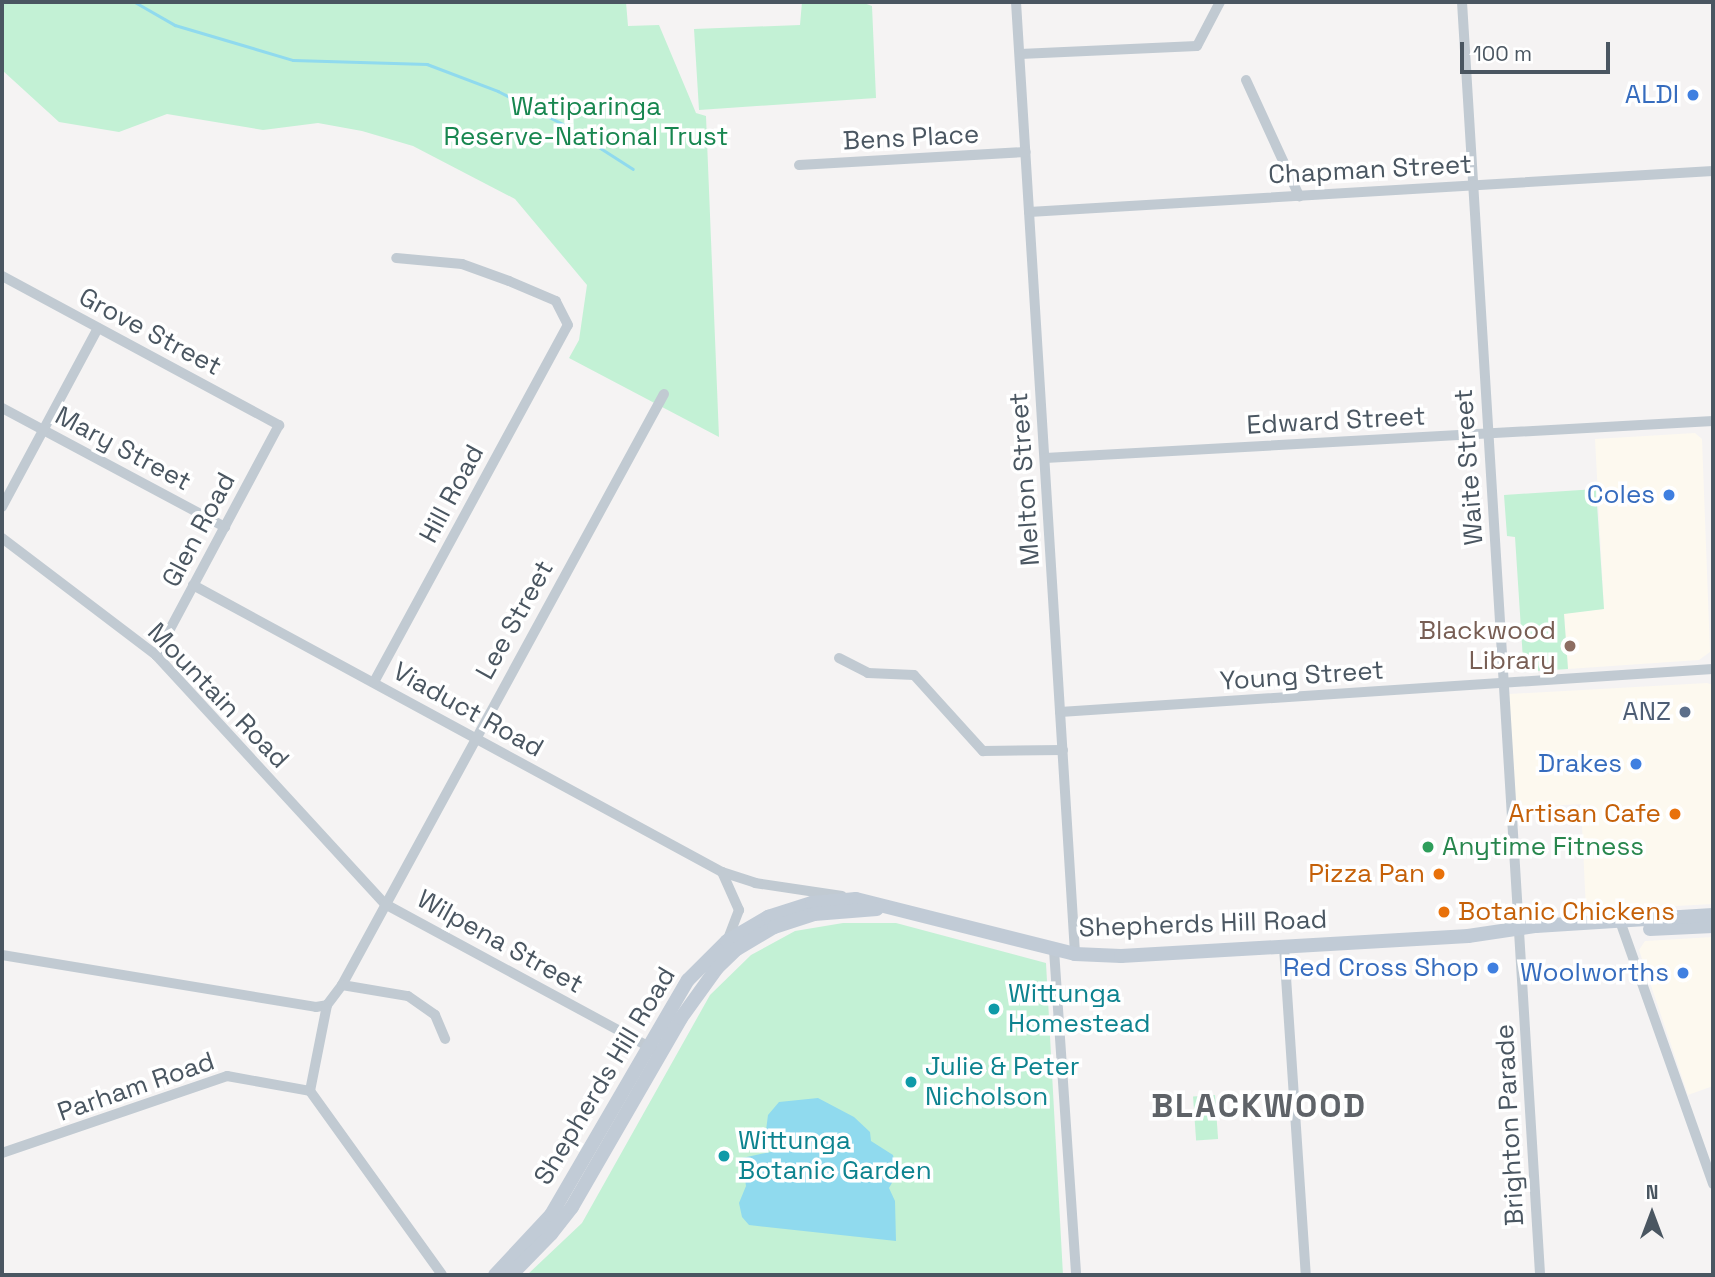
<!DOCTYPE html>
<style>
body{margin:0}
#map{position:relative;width:1715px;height:1277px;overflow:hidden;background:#f5f3f3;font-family:"Space Grotesk",sans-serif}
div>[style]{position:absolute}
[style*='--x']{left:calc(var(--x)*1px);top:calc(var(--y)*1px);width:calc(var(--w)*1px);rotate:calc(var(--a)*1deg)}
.commercial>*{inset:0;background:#fdf9ef}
.green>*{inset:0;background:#c3f1d5;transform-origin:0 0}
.water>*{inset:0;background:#90daee}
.stream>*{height:2.5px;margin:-1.25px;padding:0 1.25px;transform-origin:1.25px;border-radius:1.25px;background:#90daee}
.minor>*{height:10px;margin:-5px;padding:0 5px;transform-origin:5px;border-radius:5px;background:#c1cad2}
.secondary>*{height:14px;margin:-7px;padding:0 7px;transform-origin:7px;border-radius:7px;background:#c1cbd6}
.dots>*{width:19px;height:19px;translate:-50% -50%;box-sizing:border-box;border:4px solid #fff;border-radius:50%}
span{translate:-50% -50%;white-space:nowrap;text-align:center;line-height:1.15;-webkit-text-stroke:7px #fff;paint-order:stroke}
.shop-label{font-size:26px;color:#366cbe}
.right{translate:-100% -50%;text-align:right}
.park-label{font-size:26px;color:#17864f}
.street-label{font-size:26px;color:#4a5661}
.education-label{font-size:26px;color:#785e54}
.service-label{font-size:26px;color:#4e5e75}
.food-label{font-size:26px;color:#c56008}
.left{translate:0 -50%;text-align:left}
.leisure-label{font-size:26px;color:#27864d}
.culture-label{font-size:26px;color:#0d838f}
.district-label{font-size:33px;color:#5f6368;font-weight:700;letter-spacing:2px}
.frame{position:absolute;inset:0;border:4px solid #4a5661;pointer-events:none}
.north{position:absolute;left:1617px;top:1179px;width:70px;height:70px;-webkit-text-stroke:5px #fff;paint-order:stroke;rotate:0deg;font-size:19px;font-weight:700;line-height:28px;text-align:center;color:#4a5661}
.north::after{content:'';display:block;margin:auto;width:24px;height:32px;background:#4a5661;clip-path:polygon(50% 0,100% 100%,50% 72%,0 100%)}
.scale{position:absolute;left:1460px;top:42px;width:150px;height:32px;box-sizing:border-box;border:4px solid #4a5661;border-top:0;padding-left:9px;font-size:21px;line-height:24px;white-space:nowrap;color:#4a5661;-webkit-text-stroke:5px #fff;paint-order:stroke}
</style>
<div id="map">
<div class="commercial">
<div style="clip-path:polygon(1695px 433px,1702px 439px,1710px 652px,1699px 660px,1568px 669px,1564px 613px,1604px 609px,1595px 439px)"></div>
<div style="clip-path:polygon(1707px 683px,1713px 685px,1713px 904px,1586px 911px,1581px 804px,1516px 808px,1509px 694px)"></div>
<div style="clip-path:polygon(1713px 937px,1713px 1086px,1688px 1095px,1639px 950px,1645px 941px)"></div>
</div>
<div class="green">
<div style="clip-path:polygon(2px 2px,626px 2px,628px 26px,659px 25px,696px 113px,706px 116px,719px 437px,569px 358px,579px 340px,587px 285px,515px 199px,413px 146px,362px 131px,318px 123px,263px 130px,167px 114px,119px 132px,59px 122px,2px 70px)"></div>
<div style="clip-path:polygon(802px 2px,861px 2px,872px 6px,876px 98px,699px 110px,694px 29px,800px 25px)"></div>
<div style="clip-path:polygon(1596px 489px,1604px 609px,1564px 614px,1568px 669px,1522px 672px,1517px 669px,1517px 661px,1523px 660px,1515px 537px,1507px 536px,1504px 495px)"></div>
<div style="clip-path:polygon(843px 923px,896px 923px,1046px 963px,1063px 1275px,527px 1275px,582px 1223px,710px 995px,751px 955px,795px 931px)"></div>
<div style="left:1215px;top:1095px;width:44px;height:22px;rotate:86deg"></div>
</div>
<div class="water">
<div style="clip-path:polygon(818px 1098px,854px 1117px,870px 1132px,871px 1141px,893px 1155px,897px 1174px,889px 1188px,895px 1201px,896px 1241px,749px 1225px,742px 1217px,739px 1203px,746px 1186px,742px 1158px,775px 1151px,765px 1138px,768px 1115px,779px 1102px)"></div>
</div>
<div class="stream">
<div style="--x:135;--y:2;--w:46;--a:29.9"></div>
<div style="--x:175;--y:25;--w:123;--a:16.5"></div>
<div style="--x:293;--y:60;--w:134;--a:1.7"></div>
<div style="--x:427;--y:64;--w:76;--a:20.8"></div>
<div style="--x:498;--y:91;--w:73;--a:26.9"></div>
<div style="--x:563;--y:124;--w:83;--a:32.7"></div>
</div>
<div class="minor">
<div style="--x:1016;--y:2;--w:954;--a:86.45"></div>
<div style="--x:1462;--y:2;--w:1275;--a:86.49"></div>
<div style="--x:1020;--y:54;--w:177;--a:-2.6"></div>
<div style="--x:1197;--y:46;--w:50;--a:-62.4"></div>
<div style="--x:1246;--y:80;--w:128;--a:65.4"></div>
<div style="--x:799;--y:165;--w:227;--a:-3.3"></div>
<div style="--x:1029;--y:212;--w:685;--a:-3.43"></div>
<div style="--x:2;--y:276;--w:315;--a:28.3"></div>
<div style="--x:279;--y:425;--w:261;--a:118.1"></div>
<div style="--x:2;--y:408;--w:253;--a:28.1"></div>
<div style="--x:1045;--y:458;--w:669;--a:-3.17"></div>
<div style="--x:2;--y:507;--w:203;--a:-61.8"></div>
<div style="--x:2;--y:538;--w:193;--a:37.2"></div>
<div style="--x:156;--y:655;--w:338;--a:47.4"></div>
<div style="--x:385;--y:904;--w:305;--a:28.4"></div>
<div style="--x:193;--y:585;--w:602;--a:28.48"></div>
<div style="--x:722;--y:872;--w:35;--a:18"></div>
<div style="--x:755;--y:883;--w:88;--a:8.5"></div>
<div style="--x:839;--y:658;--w:33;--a:27"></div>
<div style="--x:868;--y:673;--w:46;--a:2.5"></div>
<div style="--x:914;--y:675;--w:103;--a:47.8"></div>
<div style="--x:983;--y:751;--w:80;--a:-0.7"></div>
<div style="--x:374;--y:682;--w:406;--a:-61.5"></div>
<div style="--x:568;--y:325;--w:27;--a:-117"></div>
<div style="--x:556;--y:301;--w:51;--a:-156.9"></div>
<div style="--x:509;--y:281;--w:50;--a:-160.1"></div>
<div style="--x:462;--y:264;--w:66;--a:-174.8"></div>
<div style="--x:1060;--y:712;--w:654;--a:-3.77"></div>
<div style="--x:722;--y:872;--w:42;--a:65.9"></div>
<div style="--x:739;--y:910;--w:31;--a:111"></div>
<div style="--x:1620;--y:921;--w:279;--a:70.5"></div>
<div style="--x:1284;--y:947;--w:329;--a:86.2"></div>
<div style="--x:1054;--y:950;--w:326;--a:86.1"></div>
<div style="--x:2;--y:955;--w:318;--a:9.4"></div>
<div style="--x:316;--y:1007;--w:11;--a:-10"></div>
<div style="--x:327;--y:1005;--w:25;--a:-53"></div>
<div style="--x:342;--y:985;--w:673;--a:-61.42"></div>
<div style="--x:342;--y:985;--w:67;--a:9.5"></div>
<div style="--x:408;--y:996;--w:33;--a:35"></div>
<div style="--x:435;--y:1015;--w:26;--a:67"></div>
<div style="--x:310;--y:1091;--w:88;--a:-78.8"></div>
<div style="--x:2;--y:1153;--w:238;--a:-18.9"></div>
<div style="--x:227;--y:1076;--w:84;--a:10.2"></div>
<div style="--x:310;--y:1091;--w:226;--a:54.3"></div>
</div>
<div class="secondary">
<div style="--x:1650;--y:929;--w:63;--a:-2.7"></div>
<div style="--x:495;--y:1275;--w:82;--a:-47"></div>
<div style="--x:551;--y:1215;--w:272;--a:-59.8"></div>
<div style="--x:688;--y:980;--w:55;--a:-45"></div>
<div style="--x:727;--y:941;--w:48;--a:-30.3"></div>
<div style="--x:768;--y:917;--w:46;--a:-17.7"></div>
<div style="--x:812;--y:903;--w:44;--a:-5.2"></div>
<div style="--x:856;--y:899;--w:226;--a:14.1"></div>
<div style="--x:1075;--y:954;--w:46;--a:2.5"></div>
<div style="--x:1121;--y:956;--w:348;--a:-3.3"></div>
<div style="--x:1468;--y:936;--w:69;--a:-8.4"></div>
<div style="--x:1536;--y:926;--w:177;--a:-3.6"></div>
<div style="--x:511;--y:1275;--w:57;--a:-45.7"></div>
<div style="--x:551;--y:1234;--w:34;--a:-52"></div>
<div style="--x:572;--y:1207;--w:218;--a:-60"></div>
<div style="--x:681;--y:1018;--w:62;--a:-54.2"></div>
<div style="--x:717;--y:968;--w:28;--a:-44"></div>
<div style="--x:737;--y:949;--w:43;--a:-30.7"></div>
<div style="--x:774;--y:927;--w:42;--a:-18"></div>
<div style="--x:814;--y:914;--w:63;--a:-4.5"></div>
</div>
<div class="dots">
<div style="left:1693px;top:95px;background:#3f7fe0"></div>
<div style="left:1669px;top:495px;background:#3f7fe0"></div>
<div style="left:1570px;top:646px;background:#8d6e63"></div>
<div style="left:1685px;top:712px;background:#5c6f8a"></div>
<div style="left:1636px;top:764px;background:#3f7fe0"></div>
<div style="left:1675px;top:814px;background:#e8710a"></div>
<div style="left:1428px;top:847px;background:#2e9e5b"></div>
<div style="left:1439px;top:874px;background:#e8710a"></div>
<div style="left:1444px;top:912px;background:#e8710a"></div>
<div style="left:1493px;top:968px;background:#3f7fe0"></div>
<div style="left:1683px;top:973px;background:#3f7fe0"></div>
<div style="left:994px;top:1009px;background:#0f9aa8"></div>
<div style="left:911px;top:1082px;background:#0f9aa8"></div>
<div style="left:724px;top:1156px;background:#0f9aa8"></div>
</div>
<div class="shop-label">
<span class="right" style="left:1679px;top:95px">ALDI</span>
<span class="right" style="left:1655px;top:495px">Coles</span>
<span class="right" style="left:1622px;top:764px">Drakes</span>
<span class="right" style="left:1479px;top:968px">Red Cross Shop</span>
<span class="right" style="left:1669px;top:973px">Woolworths</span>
</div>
<div class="park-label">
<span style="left:586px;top:122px">Watiparinga<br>Reserve-National Trust</span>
</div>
<div class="street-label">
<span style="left:911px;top:138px;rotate:-3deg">Bens Place</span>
<span style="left:1370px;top:170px;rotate:-3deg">Chapman Street</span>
<span style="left:150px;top:332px;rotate:28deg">Grove Street</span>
<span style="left:1336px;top:421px;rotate:-3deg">Edward Street</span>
<span style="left:123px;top:449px;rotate:28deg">Mary Street</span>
<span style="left:1469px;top:467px;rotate:-94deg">Waite Street</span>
<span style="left:1025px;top:479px;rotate:-94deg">Melton Street</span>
<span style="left:452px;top:494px;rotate:-62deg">Hill Road</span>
<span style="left:199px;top:530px;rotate:-62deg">Glen Road</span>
<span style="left:515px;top:620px;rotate:-61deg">Lee Street</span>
<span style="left:1302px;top:676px;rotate:-4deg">Young Street</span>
<span style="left:218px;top:696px;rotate:46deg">Mountain Road</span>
<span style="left:468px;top:710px;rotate:29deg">Viaduct Road</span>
<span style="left:1203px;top:924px;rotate:-2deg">Shepherds Hill Road</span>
<span style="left:500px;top:942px;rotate:29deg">Wilpena Street</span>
<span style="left:605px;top:1076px;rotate:-59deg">Shepherds Hill Road</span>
<span style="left:136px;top:1087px;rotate:-19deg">Parham Road</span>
<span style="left:1510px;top:1125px;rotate:-93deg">Brighton Parade</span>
</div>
<div class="education-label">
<span class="right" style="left:1556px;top:646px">Blackwood<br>Library</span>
</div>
<div class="service-label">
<span class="right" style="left:1671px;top:712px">ANZ</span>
</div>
<div class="food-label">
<span class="right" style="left:1661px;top:814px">Artisan Cafe</span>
<span class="right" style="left:1425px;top:874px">Pizza Pan</span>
<span class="left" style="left:1458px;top:912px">Botanic Chickens</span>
</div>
<div class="leisure-label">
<span class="left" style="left:1442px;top:847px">Anytime Fitness</span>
</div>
<div class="culture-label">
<span class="left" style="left:1008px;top:1009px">Wittunga<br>Homestead</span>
<span class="left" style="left:925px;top:1082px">Julie &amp; Peter<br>Nicholson</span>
<span class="left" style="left:738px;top:1156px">Wittunga<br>Botanic Garden</span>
</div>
<div class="district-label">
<span style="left:1259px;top:1107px">BLACKWOOD</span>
</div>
<div class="frame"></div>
<div class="north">N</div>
<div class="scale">100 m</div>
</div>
